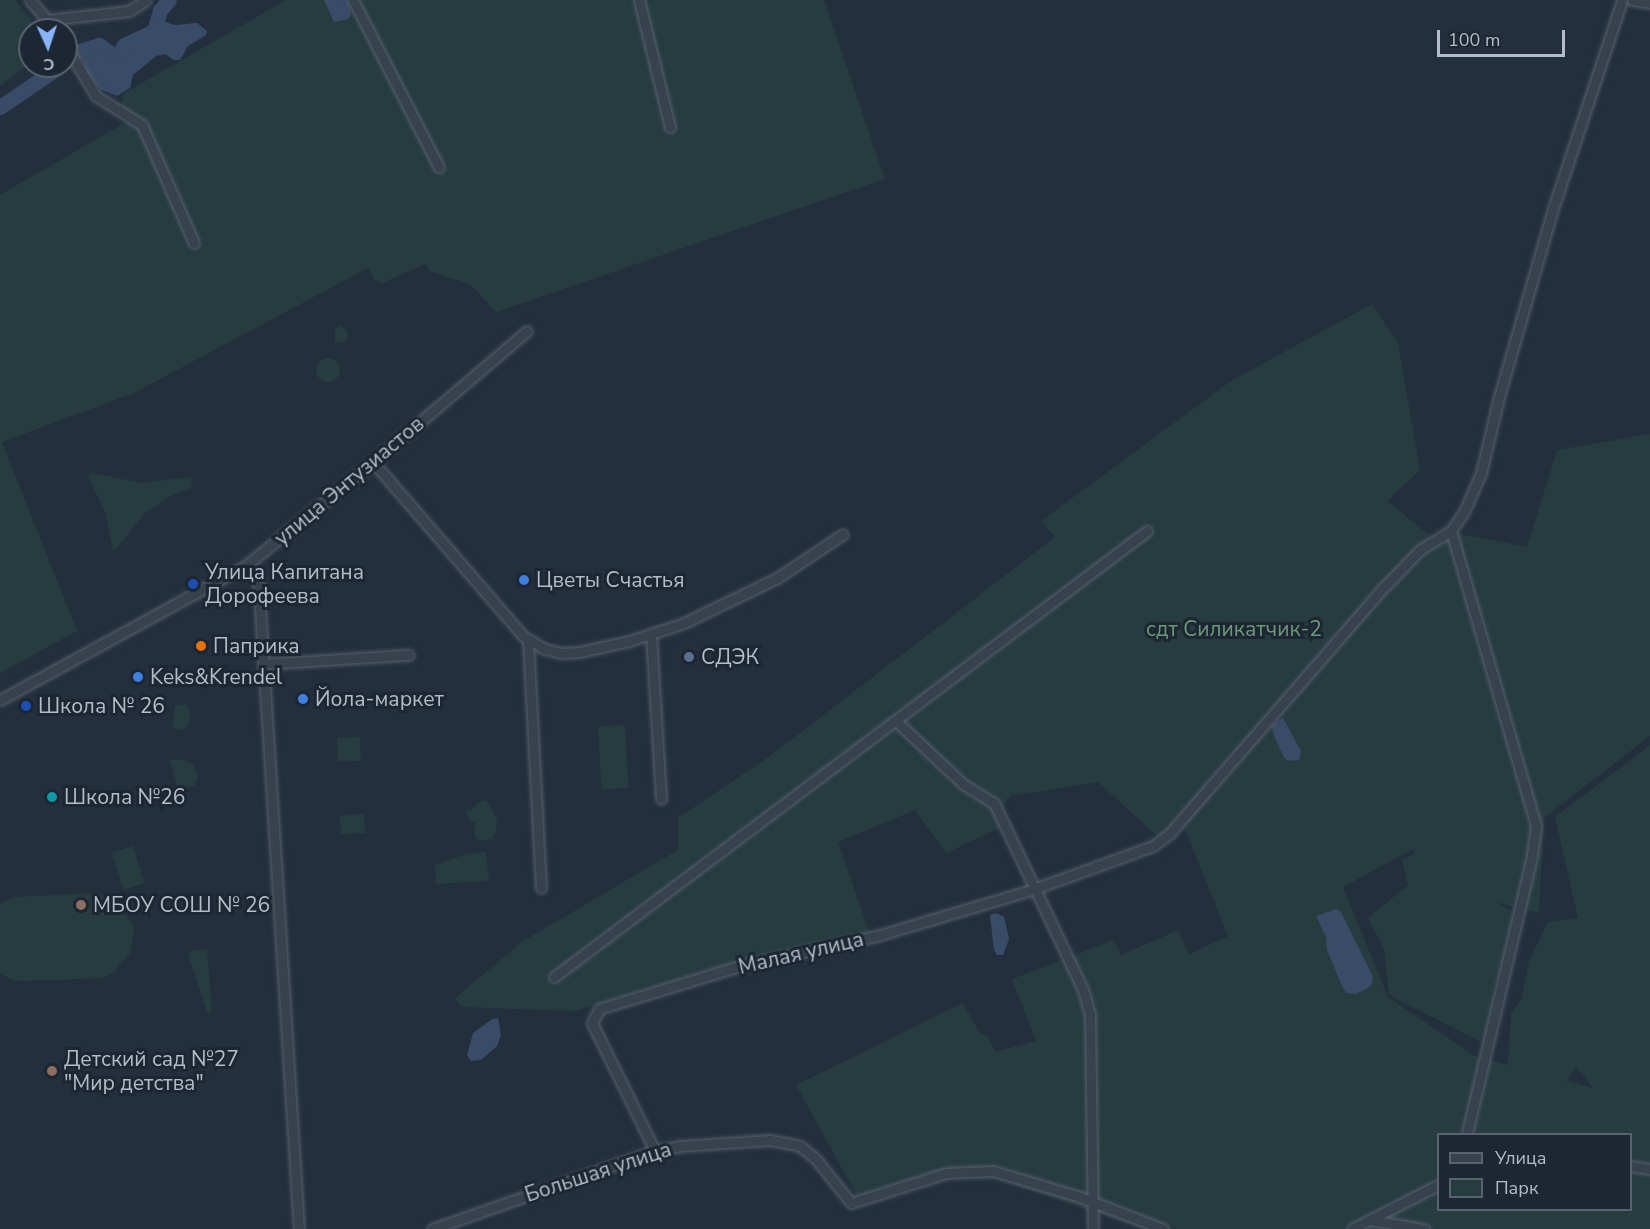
<!DOCTYPE html>
<meta charset="utf-8">
<style>
body{margin:0}
#map{position:relative;width:1650px;height:1229px;overflow:hidden;background:#242f3e;font-family:"Nunito Sans",sans-serif}
div>[style]{position:absolute}
[style*='--x']{left:calc(var(--x)*1px);top:calc(var(--y)*1px);width:calc(var(--w)*1px);rotate:calc(var(--a)*1deg)}
.green>*{inset:0;background:#263c3f;transform-origin:0 0}
.round{border-radius:50%}
.water>*{inset:0;background:#394c67}
.river>*{height:15px;margin:-7.5px;padding:0 7.5px;transform-origin:7.5px;border-radius:7.5px;background:#394c67}
.roads{filter:drop-shadow(0 0 2px #565f6c) drop-shadow(0 0 2px #565f6c)}
.street>*{height:9px;margin:-4.5px;padding:0 4.5px;transform-origin:4.5px;border-radius:4.5px;background:#38414e}
.dots>*{width:16px;height:16px;translate:-50% -50%;box-sizing:border-box;border:3px solid #1d2633;border-radius:50%}
span{translate:-50% -50%;white-space:nowrap;text-align:center;line-height:1.15;-webkit-text-stroke:6px #1d2633;paint-order:stroke}
.street-label{font-size:21px;color:#b4bcc9}
.poi-label{font-size:21px;color:#b4bcc9}
.left{translate:0 -50%;text-align:left}
.park-label{font-size:21px;color:#6b9a76}
.legend{position:absolute;left:1437px;top:1133px;width:195px;height:78px;box-sizing:border-box;background:#1d2633;border:2px solid #59626f;margin:0;padding:8px 10px;list-style:none;font-size:18px;color:#b4bcc9}
.legend li{display:flex;align-items:center;gap:12px;height:30px}
.legend b{width:30px;border:2px solid #59626f}
.north{position:absolute;left:18px;top:18px;width:60px;height:60px;box-sizing:border-box;background:#1d2633;border:2px solid #59626f;border-radius:50%;rotate:177deg;font-size:16px;font-weight:700;line-height:24px;text-align:center;color:#b4bcc9}
.north::after{content:'';display:block;margin:auto;width:21px;height:27px;background:#8ab4f8;clip-path:polygon(50% 0,100% 100%,50% 72%,0 100%)}
.scale{position:absolute;left:1437px;top:30px;width:128px;height:27px;box-sizing:border-box;border:3px solid #b4bcc9;border-top:0;padding-left:8px;font-size:18px;line-height:21px;white-space:nowrap;color:#b4bcc9;-webkit-text-stroke:4px #1d2633;paint-order:stroke}
</style>
<div id="map">
<div class="green">
<div style="clip-path:polygon(0 0,15px 0,40px 30px,30px 30px,30px 63px,0 86px)"></div>
<div style="clip-path:polygon(286px 0,824px 0,885px 179px,496px 312px,470px 284px,429px 271px,426px 264px,382px 283px,375px 280px,368px 268px,134px 393px,2px 442px,77px 631px,0 673px,0 195px,133px 118px,122px 109px,123px 94px)"></div>
<div style="clip-path:polygon(evenodd,1372px 304px,1398px 343px,1420px 470px,1387px 501px,1442px 545px,1455px 533px,1527px 547px,1557px 450px,1650px 434px,1650px 736px,1544px 818px,1539px 913px,1494px 902px,1521px 915px,1493px 991px,1493px 1048px,1389px 995px,1384px 949px,1368px 918px,1408px 885px,1402px 860px,1415px 853px,1413px 849px,1343px 887px,1388px 997px,1475px 1056px,1508px 1065px,1511px 1013px,1521px 1000px,1529px 961px,1548px 922px,1578px 918px,1555px 817px,1650px 745px,1650px 1229px,1145px 1229px,997px 1179px,951px 1178px,861px 1203px,796px 1085px,963px 1003px,980px 1033px,988px 1036px,995px 1052px,1036px 1041px,1012px 979px,1114px 940px,1121px 955px,1178px 930px,1189px 954px,1228px 936px,1182px 822px,1158px 837px,1098px 782px,1011px 796px,1003px 807px,1008px 824px,946px 853px,915px 810px,838px 842px,870px 934px,726px 965px,575px 1011px,461px 1007px,455px 998px,523px 941px,678px 850px,678px 818px,770px 756px,1055px 537px,1041px 521px,1231px 381px,1372px 304px,1576px 1068px,1577px 1068px,1593px 1088px,1566px 1081px,1576px 1068px,1372px 304px,1438px 1134px,1630px 1134px,1630px 1210px,1438px 1210px,1438px 1134px)"></div>
<div style="clip-path:polygon(339px 325px,347px 330px,348px 337px,345px 342px,335px 343px,335px 329px)"></div>
<div class="round" style="left:316px;top:358px;width:24px;height:24px"></div>
<div style="clip-path:polygon(91px 473px,142px 483px,191px 477px,192px 488px,171px 496px,145px 513px,116px 549px,113px 549px,105px 512px,88px 476px)"></div>
<div style="clip-path:polygon(186px 704px,191px 712px,187px 727px,181px 730px,175px 729px,172px 728px,175px 706px)"></div>
<div style="left:625px;top:725px;width:63px;height:27px;rotate:87deg"></div>
<div style="left:360px;top:737px;width:24px;height:23px;rotate:88deg"></div>
<div style="clip-path:polygon(170px 760px,183px 760px,193px 764px,198px 777px,194px 786px,178px 791px)"></div>
<div style="clip-path:polygon(486px 800px,497px 819px,496px 831px,492px 839px,480px 841px,475px 837px,475px 823px,469px 819px,465px 809px,467px 812px,468px 808px,471px 811px,472px 807px,476px 809px,476px 804px)"></div>
<div style="left:364px;top:814px;width:19px;height:24px;rotate:87deg"></div>
<div style="left:133px;top:846px;width:39px;height:22px;rotate:73deg"></div>
<div style="clip-path:polygon(486px 852px,489px 881px,436px 884px,435px 865px,466px 854px)"></div>
<div style="clip-path:polygon(98px 893px,118px 902px,132px 924px,134px 933px,130px 953px,114px 972px,103px 978px,24px 981px,13px 980px,0 974px,0 904px,14px 897px)"></div>
<div style="clip-path:polygon(207px 949px,212px 1011px,208px 1014px,188px 954px,190px 951px)"></div>
</div>
<div class="water">
<div style="clip-path:polygon(324px 0,348px 0,351px 15px,348px 19px,334px 22px)"></div>
<div style="clip-path:polygon(165px 22px,175px 25px,197px 23px,207px 31px,206px 35px,188px 46px,180px 60px,174px 60px,165px 54px,156px 56px,133px 75px,130px 88px,117px 96px,100px 89px,87px 73px,82px 57px,90px 47px,99px 45px,117px 56px,124px 45px,152px 34px,157px 26px)"></div>
<div style="clip-path:polygon(1283px 718px,1301px 751px,1299px 760px,1288px 761px,1284px 758px,1273px 733px,1272px 725px)"></div>
<div style="clip-path:polygon(1336px 909px,1341px 912px,1373px 977px,1372px 984px,1366px 989px,1355px 994px,1346px 993px,1342px 986px,1327px 950px,1326px 937px,1316px 916px)"></div>
<div style="clip-path:polygon(996px 913px,1004px 917px,1009px 939px,1003px 955px,997px 955px,994px 950px,990px 915px)"></div>
<div style="clip-path:polygon(498px 1018px,501px 1035px,497px 1046px,481px 1060px,471px 1061px,467px 1055px,473px 1033px,492px 1019px)"></div>
</div>
<div class="river">
<div style="--x:74;--y:53;--w:26;--a:-18"></div>
<div style="--x:99;--y:45;--w:19;--a:36"></div>
<div style="--x:114;--y:56;--w:5;--a:-11"></div>
<div style="--x:119;--y:55;--w:11;--a:-63"></div>
<div style="--x:124;--y:45;--w:33;--a:-25"></div>
<div style="--x:154;--y:31;--w:22;--a:-74"></div>
<div style="--x:160;--y:10;--w:13;--a:-48"></div>
<div style="--x:0;--y:107;--w:73;--a:-34.3"></div>
</div>
<div class="roads">
<div class="street">
<div style="--x:30;--y:0;--w:39;--a:50"></div>
<div style="--x:353;--y:0;--w:188;--a:62.8"></div>
<div style="--x:639;--y:0;--w:131;--a:76.3"></div>
<div style="--x:1632;--y:0;--w:18;--a:9"></div>
<div style="--x:47;--y:20;--w:82;--a:-6.3"></div>
<div style="--x:129;--y:11;--w:20;--a:-33"></div>
<div style="--x:66;--y:46;--w:58;--a:59"></div>
<div style="--x:96;--y:96;--w:54;--a:32.2"></div>
<div style="--x:142;--y:125;--w:129;--a:66.2"></div>
<div style="--x:373;--y:462;--w:230;--a:49.2"></div>
<div style="--x:523;--y:636;--w:26;--a:31"></div>
<div style="--x:545;--y:649;--w:16;--a:14"></div>
<div style="--x:561;--y:653;--w:18;--a:-3"></div>
<div style="--x:579;--y:652;--w:51;--a:-12.4"></div>
<div style="--x:629;--y:641;--w:58;--a:-18.1"></div>
<div style="--x:684;--y:623;--w:103;--a:-25.8"></div>
<div style="--x:777;--y:578;--w:79;--a:-33.7"></div>
<div style="--x:1451;--y:531;--w:307;--a:73.9"></div>
<div style="--x:1536;--y:826;--w:30;--a:98"></div>
<div style="--x:1532;--y:856;--w:285;--a:103.2"></div>
<div style="--x:248;--y:564;--w:18;--a:56"></div>
<div style="--x:258;--y:579;--w:13;--a:86"></div>
<div style="--x:259;--y:592;--w:638;--a:86.41"></div>
<div style="--x:651;--y:634;--w:165;--a:86.5"></div>
<div style="--x:528;--y:640;--w:248;--a:87"></div>
<div style="--x:264;--y:664;--w:145;--a:-3.6"></div>
<div style="--x:0;--y:700;--w:283;--a:-28.7"></div>
<div style="--x:248;--y:564;--w:161;--a:-39.2"></div>
<div style="--x:373;--y:462;--w:202;--a:-40.4"></div>
<div style="--x:896;--y:721;--w:92;--a:43.2"></div>
<div style="--x:963;--y:784;--w:36;--a:32"></div>
<div style="--x:994;--y:803;--w:207;--a:64.5"></div>
<div style="--x:1083;--y:990;--w:26;--a:74"></div>
<div style="--x:1090;--y:1015;--w:214;--a:89.2"></div>
<div style="--x:554;--y:977;--w:742;--a:-36.95"></div>
<div style="--x:655;--y:1151;--w:143;--a:-116.2"></div>
<div style="--x:592;--y:1023;--w:16;--a:-63"></div>
<div style="--x:599;--y:1009;--w:143;--a:-17"></div>
<div style="--x:736;--y:967;--w:148;--a:-12.5"></div>
<div style="--x:880;--y:935;--w:161;--a:-16.6"></div>
<div style="--x:1034;--y:889;--w:127;--a:-19.9"></div>
<div style="--x:1153;--y:846;--w:21;--a:-37"></div>
<div style="--x:1170;--y:833;--w:327;--a:-49"></div>
<div style="--x:1385;--y:586;--w:52;--a:-45.8"></div>
<div style="--x:1421;--y:549;--w:35;--a:-31"></div>
<div style="--x:1451;--y:531;--w:23;--a:-56"></div>
<div style="--x:1464;--y:512;--w:43;--a:-66.4"></div>
<div style="--x:1481;--y:473;--w:78;--a:-76.7"></div>
<div style="--x:1499;--y:397;--w:196;--a:-74"></div>
<div style="--x:1553;--y:209;--w:220;--a:-71.7"></div>
<div style="--x:1630;--y:1166;--w:20;--a:9"></div>
<div style="--x:1370;--y:1220;--w:55;--a:9.5"></div>
<div style="--x:432;--y:1229;--w:236;--a:-19.3"></div>
<div style="--x:655;--y:1151;--w:25;--a:-11"></div>
<div style="--x:680;--y:1146;--w:90;--a:-3.8"></div>
<div style="--x:770;--y:1140;--w:31;--a:11"></div>
<div style="--x:800;--y:1146;--w:19;--a:39"></div>
<div style="--x:815;--y:1158;--w:58;--a:51.3"></div>
<div style="--x:851;--y:1203;--w:100;--a:-17.5"></div>
<div style="--x:946;--y:1173;--w:47;--a:-2.4"></div>
<div style="--x:993;--y:1171;--w:91;--a:16.6"></div>
<div style="--x:1080;--y:1197;--w:89;--a:21.1"></div>
<div style="--x:1352;--y:1229;--w:97;--a:-27.1"></div>
</div>
</div>
<div class="dots">
<div style="left:524px;top:580px;background:#3f7fe0"></div>
<div style="left:193px;top:584px;background:#1a4fb4"></div>
<div style="left:201px;top:646px;background:#e8710a"></div>
<div style="left:689px;top:657px;background:#5c6f8a"></div>
<div style="left:138px;top:677px;background:#3f7fe0"></div>
<div style="left:303px;top:699px;background:#3f7fe0"></div>
<div style="left:26px;top:706px;background:#1a4fb4"></div>
<div style="left:52px;top:797px;background:#0f9aa8"></div>
<div style="left:81px;top:905px;background:#8d6e63"></div>
<div style="left:52px;top:1071px;background:#8d6e63"></div>
</div>
<div class="street-label">
<span style="left:349px;top:481px;rotate:-40deg">улица Энтузиастов</span>
<span style="left:801px;top:953px;rotate:-13deg">Малая улица</span>
<span style="left:598px;top:1172px;rotate:-18deg">Большая улица</span>
</div>
<div class="poi-label">
<span class="left" style="left:205px;top:584px">Улица Капитана<br>Дорофеева</span>
<span class="left" style="left:536px;top:580px">Цветы Счастья</span>
<span class="left" style="left:213px;top:646px">Паприка</span>
<span class="left" style="left:701px;top:657px">СДЭК</span>
<span class="left" style="left:150px;top:677px">Keks&amp;Krendel</span>
<span class="left" style="left:315px;top:699px">Йола-маркет</span>
<span class="left" style="left:38px;top:706px">Школа № 26</span>
<span class="left" style="left:64px;top:797px">Школа №26</span>
<span class="left" style="left:93px;top:905px">МБОУ СОШ № 26</span>
<span class="left" style="left:64px;top:1071px">Детский сад №27<br>"Мир детства"</span>
</div>
<div class="park-label">
<span style="left:1234px;top:629px">сдт Силикатчик-2</span>
</div>
<ul class="legend">
<li><b style="height:8px;background:#38414e"></b>Улица</li>
<li><b style="height:16px;background:#263c3f"></b>Парк</li>
</ul>
<div class="north">С</div>
<div class="scale">100 m</div>
</div>
